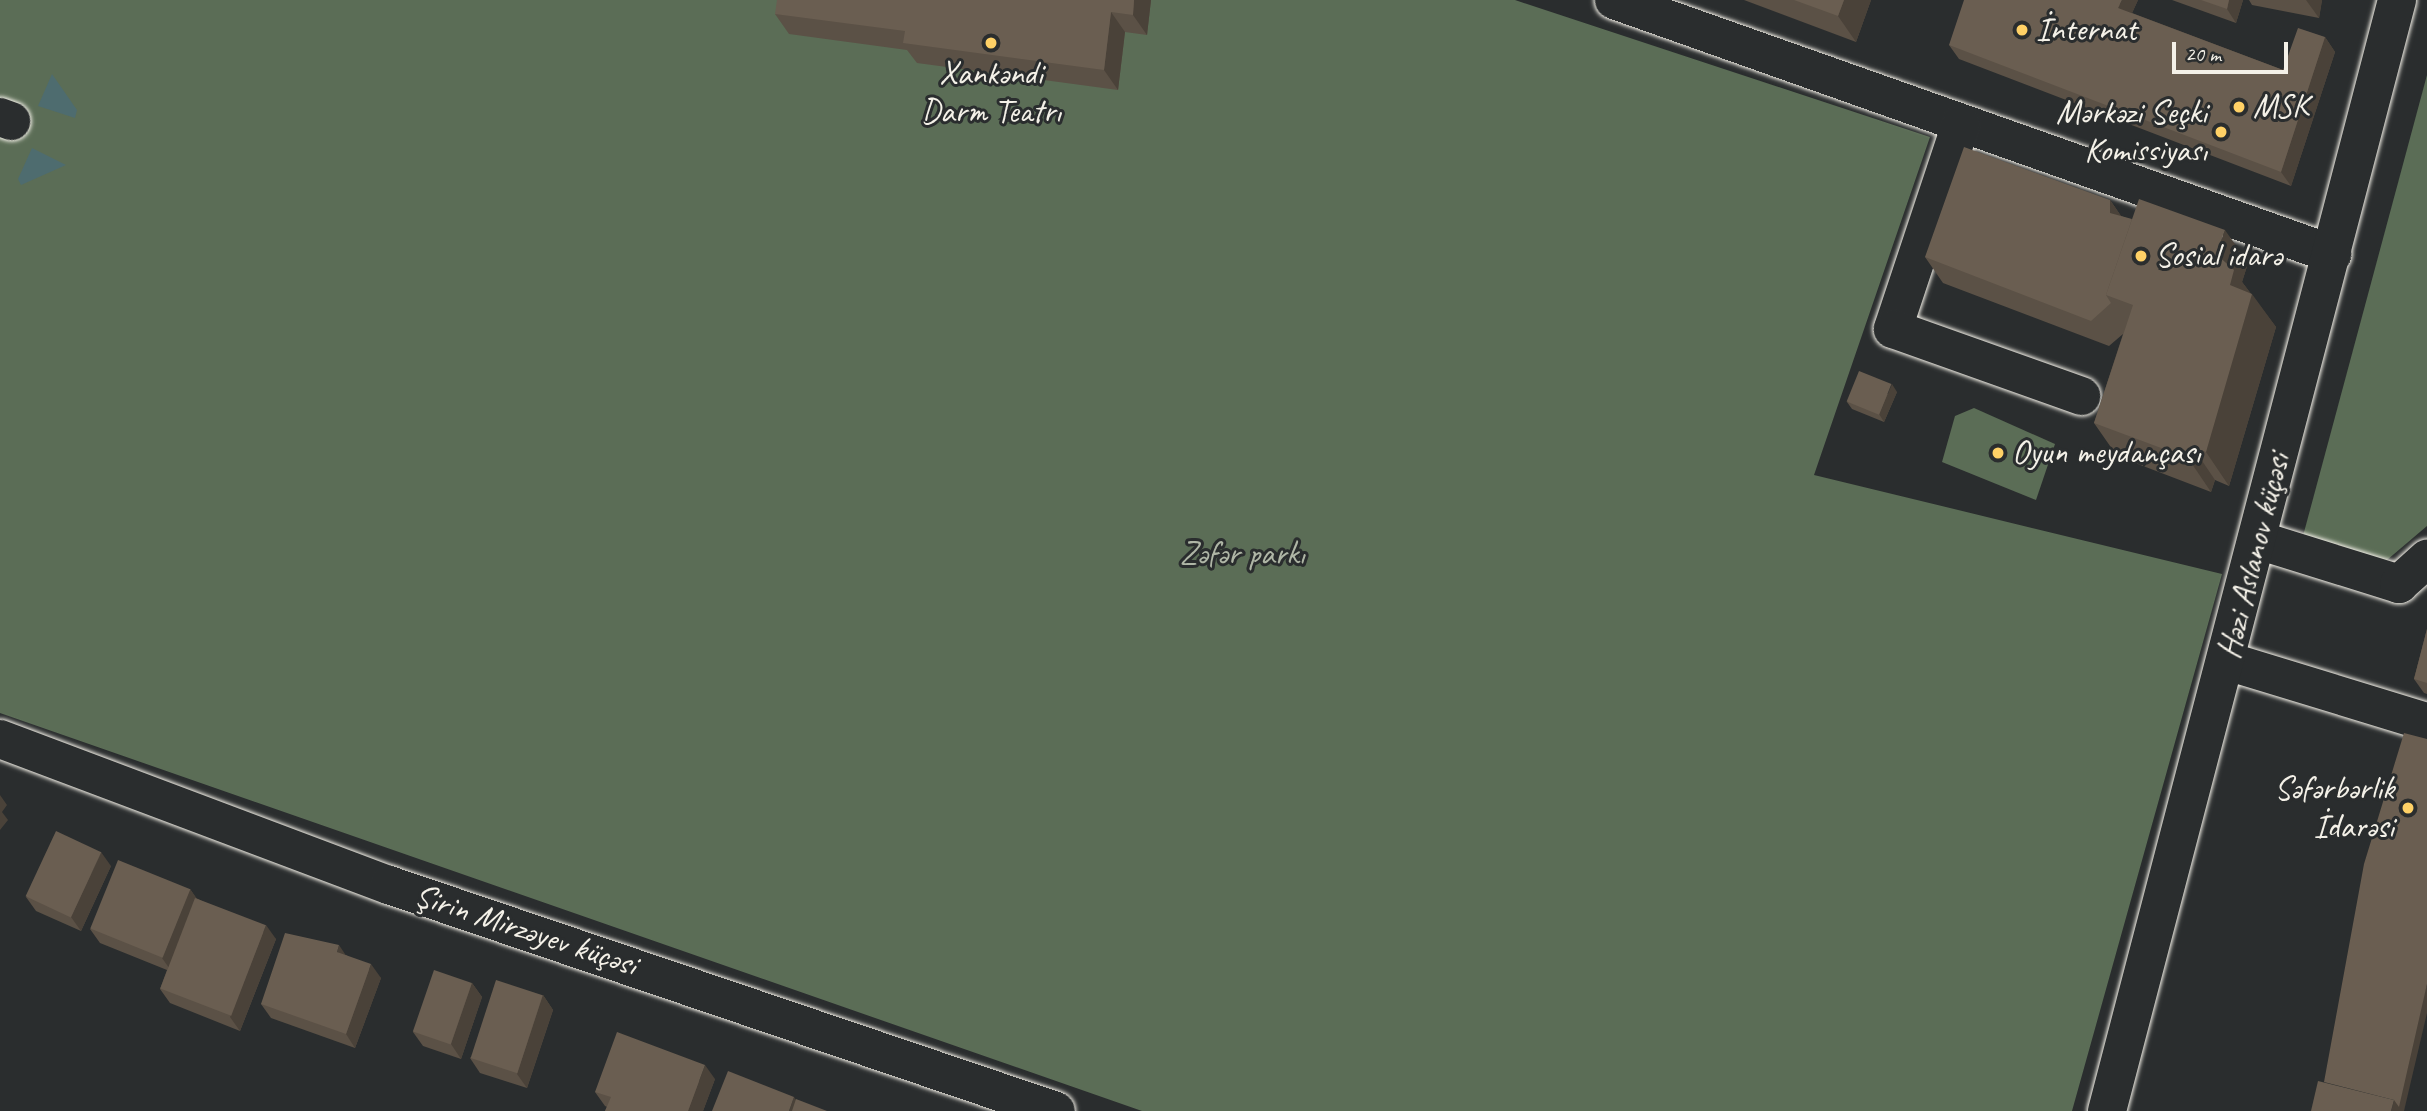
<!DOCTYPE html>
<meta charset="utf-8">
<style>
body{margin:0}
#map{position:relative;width:2427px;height:1111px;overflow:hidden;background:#2a2d2e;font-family:Caveat,sans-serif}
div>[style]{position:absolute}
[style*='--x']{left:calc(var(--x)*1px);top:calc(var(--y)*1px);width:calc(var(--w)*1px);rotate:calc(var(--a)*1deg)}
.green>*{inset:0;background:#5b6d56}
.water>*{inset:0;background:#4e6c6f}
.roads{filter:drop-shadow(0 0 2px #f4f1e8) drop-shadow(0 0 2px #f4f1e8)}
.minor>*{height:38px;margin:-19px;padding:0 19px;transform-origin:19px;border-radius:19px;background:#2a2d2e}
.wall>*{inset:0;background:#5b5146}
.shaded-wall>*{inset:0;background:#4a4239}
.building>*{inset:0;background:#6a5e51;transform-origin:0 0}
.dots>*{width:19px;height:19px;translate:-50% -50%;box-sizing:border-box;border:4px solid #2a2d2e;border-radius:50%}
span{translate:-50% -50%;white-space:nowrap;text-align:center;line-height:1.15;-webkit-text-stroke:6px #2a2d2e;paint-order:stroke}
.poi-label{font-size:33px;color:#f4f1e8}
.left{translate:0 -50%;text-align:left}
.right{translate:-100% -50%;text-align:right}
.park-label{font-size:33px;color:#afb6a6}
.street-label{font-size:33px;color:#f4f1e8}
.scale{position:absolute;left:2172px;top:42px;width:116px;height:32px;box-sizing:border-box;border:4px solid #f4f1e8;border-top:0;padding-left:9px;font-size:21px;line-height:24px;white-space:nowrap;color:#f4f1e8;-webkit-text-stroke:5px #2a2d2e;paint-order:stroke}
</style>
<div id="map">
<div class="green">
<div style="clip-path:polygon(0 0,1515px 0,1930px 137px,1814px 475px,2222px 574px,2072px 1111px,1142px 1111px,0 713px)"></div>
<div style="clip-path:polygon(2427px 75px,2427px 526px,2387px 560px,2303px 536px)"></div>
<div style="clip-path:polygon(1974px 408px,2055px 444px,2036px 500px,1942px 462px,1955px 416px)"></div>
</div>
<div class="water">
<div style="clip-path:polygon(52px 74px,77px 110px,75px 118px,38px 106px)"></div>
<div style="clip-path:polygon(32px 148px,66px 165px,21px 185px,18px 179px)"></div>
</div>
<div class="roads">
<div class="minor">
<div style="--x:1614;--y:0;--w:762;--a:19.48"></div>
<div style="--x:0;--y:117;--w:12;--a:20"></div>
<div style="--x:1961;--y:124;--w:216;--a:108.4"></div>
<div style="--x:1893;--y:329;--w:200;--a:19.6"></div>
<div style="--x:2258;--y:540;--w:148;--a:17.3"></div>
<div style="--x:2399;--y:584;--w:38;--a:-42"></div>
<div style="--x:2227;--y:661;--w:209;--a:17"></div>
<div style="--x:0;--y:739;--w:415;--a:20.6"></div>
<div style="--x:389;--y:885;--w:704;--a:18.72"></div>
<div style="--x:2107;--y:1111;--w:1148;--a:-75.37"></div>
</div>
</div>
<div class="wall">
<div style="clip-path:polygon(1151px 0,1147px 35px,1125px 32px,1118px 90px,917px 63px,907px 50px,789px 34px,775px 14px)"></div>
<div style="clip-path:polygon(1744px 0,1871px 0,1856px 42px)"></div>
<div style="clip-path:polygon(2138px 0,2132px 13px,2283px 70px,2325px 37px,2335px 52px,2291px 186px,1959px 59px,1949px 45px)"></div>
<div style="clip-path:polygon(2172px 0,2243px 0,2236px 23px)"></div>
<div style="clip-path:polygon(2249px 0,2322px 0,2319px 18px,2252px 5px)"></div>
<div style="clip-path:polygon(2110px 200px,2121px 216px,2248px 263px,2242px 282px,2276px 327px,2229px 486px,2215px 480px,2211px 492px,2117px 456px,2094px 423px,2123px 334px,2109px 346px,1943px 283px,1925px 257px)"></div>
<div style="clip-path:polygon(1897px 392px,1884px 422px,1852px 409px,1847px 402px)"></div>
<div style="clip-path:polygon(2427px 629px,2427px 694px,2424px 693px,2414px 679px)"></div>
<div style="clip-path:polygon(111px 866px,81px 931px,36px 911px,26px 897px)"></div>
<div style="clip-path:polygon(190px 889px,196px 898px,276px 939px,240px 1031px,170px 1003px,160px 989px,167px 970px,100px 943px,90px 929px)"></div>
<div style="clip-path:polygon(346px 955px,381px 978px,355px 1048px,271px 1018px,261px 1004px)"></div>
<div style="clip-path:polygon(472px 983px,482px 997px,461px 1059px,423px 1046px,413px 1032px)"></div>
<div style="clip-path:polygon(543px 995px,553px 1010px,527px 1088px,480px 1073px,470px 1058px)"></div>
<div style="clip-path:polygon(715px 1079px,703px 1111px,605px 1111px,607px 1107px,605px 1106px,595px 1092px)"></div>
</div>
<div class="shaded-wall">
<div style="clip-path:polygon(1134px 0,1151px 0,1147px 35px,1133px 15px)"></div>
<div style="clip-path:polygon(1844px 0,1871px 0,1856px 42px,1838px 16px)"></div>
<div style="clip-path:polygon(2122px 0,2138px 0,2128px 22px,2118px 8px)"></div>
<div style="clip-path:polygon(2229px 0,2243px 0,2236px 23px,2227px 9px)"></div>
<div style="clip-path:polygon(2306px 0,2322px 0,2319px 18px)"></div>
<div style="clip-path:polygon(1111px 12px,1125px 32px,1118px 90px,1104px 70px)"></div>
<div style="clip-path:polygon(2325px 37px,2335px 52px,2291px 186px,2281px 172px)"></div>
<div style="clip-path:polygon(2110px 200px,2128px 226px,2110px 213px)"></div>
<div style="clip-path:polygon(2225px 230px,2248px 263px,2242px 282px,2252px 295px,2252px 294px,2276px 327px,2229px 486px,2206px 452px,2230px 285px,2216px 254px)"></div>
<div style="clip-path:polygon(1892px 384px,1897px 392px,1884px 422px,1879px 414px)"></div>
<div style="clip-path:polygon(2192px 446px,2215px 480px,2211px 492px,2188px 458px)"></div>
<div style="clip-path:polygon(0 795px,7px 805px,2px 812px,8px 820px,0 830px)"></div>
<div style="clip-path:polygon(101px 852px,111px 866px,81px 931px,71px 917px)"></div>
<div style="clip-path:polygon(190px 889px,200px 903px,172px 972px,162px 958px)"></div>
<div style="clip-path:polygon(266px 925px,276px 939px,240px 1031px,230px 1017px)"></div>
<div style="clip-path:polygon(339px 945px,349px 960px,337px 952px)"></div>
<div style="clip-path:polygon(371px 964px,381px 978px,355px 1048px,346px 1034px)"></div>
<div style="clip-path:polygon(472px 983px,482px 997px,461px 1059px,451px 1044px)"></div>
<div style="clip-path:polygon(2427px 984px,2427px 1013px,2404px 1111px,2391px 1111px)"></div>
<div style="clip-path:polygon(543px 995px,553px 1010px,527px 1088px,517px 1074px)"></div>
<div style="clip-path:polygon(705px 1065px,715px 1079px,703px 1111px,688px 1111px)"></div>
<div style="clip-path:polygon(794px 1097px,804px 1111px,789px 1111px)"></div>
</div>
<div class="building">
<div style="clip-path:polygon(777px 0,1134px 0,1133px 15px,1111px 12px,1104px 70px,903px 43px,905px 31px,775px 14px)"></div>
<div style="clip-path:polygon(1794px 0,1844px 0,1838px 16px)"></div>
<div style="clip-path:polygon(1964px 0,2122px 0,2118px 8px,2283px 70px,2298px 28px,2325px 37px,2281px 172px,1949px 45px)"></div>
<div style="clip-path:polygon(2201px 0,2229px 0,2227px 9px)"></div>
<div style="clip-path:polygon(1964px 147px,2110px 200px,2110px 213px,2132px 219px,2106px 295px,2111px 303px,2091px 321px,1925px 257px)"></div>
<div style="clip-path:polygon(2139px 199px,2225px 230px,2216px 254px,2234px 270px,2230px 285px,2252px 294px,2206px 452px,2192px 446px,2188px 458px,2094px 423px,2133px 305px,2106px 295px)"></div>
<div style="left:1859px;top:371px;width:35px;height:33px;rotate:22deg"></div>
<div style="clip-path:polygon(2427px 629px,2427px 683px,2414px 679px)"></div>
<div style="clip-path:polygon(2404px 733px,2427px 739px,2427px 984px,2399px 1107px,2394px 1100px,2324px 1082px,2364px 864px)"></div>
<div style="left:56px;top:831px;width:50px;height:72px;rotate:25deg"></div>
<div style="left:118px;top:860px;width:78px;height:74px;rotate:22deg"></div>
<div style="left:195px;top:898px;width:76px;height:97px;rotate:21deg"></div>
<div style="clip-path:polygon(285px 933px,339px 945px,337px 952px,371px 964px,346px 1034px,261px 1004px)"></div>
<div style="left:434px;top:970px;width:40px;height:65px;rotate:19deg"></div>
<div style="left:496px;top:980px;width:49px;height:82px;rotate:18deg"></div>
<div style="clip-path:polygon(617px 1032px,705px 1065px,688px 1111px,605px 1111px,611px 1097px,595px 1092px)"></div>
<div style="clip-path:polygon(728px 1071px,794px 1097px,789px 1111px,712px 1111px)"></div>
<div style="clip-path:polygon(2318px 1081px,2394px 1100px,2391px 1111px,2311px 1111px)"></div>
<div style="clip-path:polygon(796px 1099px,827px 1111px,792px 1111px)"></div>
</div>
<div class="dots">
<div style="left:2022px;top:30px;background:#ffd166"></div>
<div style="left:991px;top:43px;background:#ffd166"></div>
<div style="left:2239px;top:107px;background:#ffd166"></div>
<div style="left:2221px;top:132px;background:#ffd166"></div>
<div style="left:2141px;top:256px;background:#ffd166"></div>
<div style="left:1998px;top:453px;background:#ffd166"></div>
<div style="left:2408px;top:808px;background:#ffd166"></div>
</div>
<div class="poi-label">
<span class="left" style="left:2036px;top:30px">İnternat</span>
<span style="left:991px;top:93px">Xankəndi<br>Darm Teatrı</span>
<span class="left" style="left:2253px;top:107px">MSK</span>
<span class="right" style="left:2207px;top:132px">Mərkəzi Seçki<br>Komissiyası</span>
<span class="left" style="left:2155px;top:256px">Sosial idarə</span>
<span class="left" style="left:2012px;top:453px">Oyun meydançası</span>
<span class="right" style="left:2394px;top:808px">Səfərbərlik<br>İdarəsi</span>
</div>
<div class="park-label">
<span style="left:1242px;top:554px">Zəfər parkı</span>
</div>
<div class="street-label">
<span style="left:2254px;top:556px;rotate:-76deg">Həzi Aslanov küçəsi</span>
<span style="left:526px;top:930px;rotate:18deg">Şirin Mirzəyev küçəsi</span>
</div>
<div class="scale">20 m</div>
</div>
